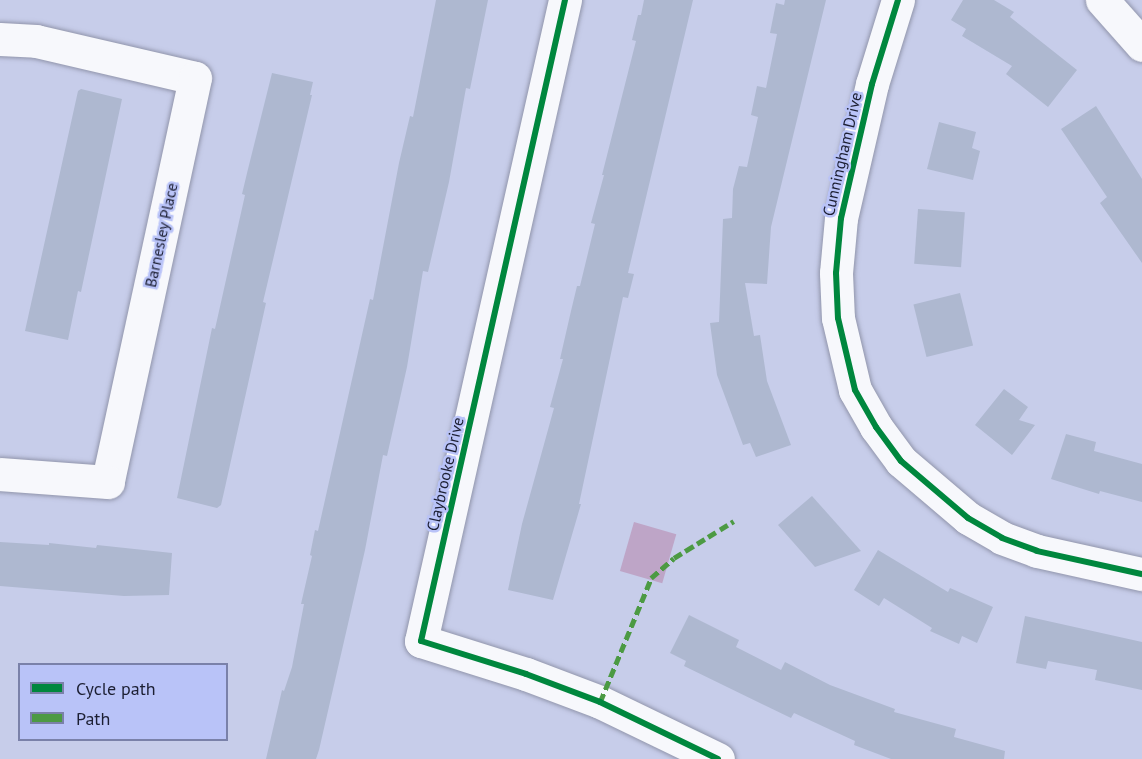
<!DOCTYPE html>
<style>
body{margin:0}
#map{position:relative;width:1142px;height:759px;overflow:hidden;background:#c7cdea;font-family:"PT Sans",sans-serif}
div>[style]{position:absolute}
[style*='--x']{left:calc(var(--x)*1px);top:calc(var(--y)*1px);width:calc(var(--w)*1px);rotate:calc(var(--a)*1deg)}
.green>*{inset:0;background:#bea5c7;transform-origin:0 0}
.building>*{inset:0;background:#aeb8d0;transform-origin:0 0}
.roads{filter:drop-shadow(0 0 2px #9195ab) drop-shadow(0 0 2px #9195ab)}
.minor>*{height:33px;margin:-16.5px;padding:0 16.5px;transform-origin:16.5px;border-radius:16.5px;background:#f7f8fc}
.quiet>*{height:4.5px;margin-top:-2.25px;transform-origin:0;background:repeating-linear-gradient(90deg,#4c9a43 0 9px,transparent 0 13.5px)}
.cycleway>*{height:6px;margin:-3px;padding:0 3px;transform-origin:3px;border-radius:3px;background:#00873e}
span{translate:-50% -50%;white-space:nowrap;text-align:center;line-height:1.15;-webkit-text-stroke:5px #b9c3f8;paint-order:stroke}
.street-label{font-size:16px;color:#1c1f33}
.legend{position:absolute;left:18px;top:663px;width:210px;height:78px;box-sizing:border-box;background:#b9c3f8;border:2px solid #7a81a9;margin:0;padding:8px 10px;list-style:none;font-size:18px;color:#1c1f33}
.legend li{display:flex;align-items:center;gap:12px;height:30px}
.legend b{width:30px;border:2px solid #7a81a9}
</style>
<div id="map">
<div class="green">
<div style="left:634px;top:522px;width:44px;height:51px;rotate:16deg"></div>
</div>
<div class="building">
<div style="clip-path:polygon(436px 0,488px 0,470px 89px,466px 88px,449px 182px,428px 272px,423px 271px,407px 367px,387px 456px,383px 455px,365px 550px,319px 750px,316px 759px,266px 759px,282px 690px,284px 691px,292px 667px,304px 604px,301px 604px,312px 556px,310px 555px,315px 530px,318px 531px,370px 299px,373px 300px,399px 163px,410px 116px,413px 117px)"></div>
<div style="clip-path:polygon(644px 0,693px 0,628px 273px,634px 274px,628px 298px,623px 297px,579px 504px,581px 504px,553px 600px,508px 590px,522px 524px,554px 408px,550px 407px,563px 359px,560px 359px,571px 311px,577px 286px,580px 286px,595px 224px,591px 223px,604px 175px,602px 175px,636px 41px,632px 40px,638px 15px,641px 15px)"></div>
<div style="clip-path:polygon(785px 0,826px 0,771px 227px,767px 284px,745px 283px,754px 336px,760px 335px,767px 381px,791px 445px,756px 457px,750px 443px,743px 445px,717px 375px,710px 323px,719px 322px,723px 219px,732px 218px,733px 189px,739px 166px,747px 167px,758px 117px,751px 115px,757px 86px,766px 88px,777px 34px,770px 33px,776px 3px,784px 5px)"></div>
<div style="clip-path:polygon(963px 0,994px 0,1014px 12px,1010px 17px,1077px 70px,1048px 107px,1006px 74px,1012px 66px,962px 36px,966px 29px,951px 20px)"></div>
<div style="clip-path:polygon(272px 73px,313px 82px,310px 95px,312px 95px,263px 302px,266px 303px,224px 492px,221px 505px,217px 508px,177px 498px,212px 328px,215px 329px,245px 195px,242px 194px,248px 169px)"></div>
<div style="clip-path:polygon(81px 89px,122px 99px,81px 292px,78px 291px,68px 340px,25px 331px,78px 91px)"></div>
<div style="clip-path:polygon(1096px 106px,1142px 179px,1142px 263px,1100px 203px,1107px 197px,1061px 129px)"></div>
<div style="clip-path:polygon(939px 122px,976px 132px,972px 148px,980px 151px,973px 180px,927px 169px)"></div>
<div style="left:918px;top:209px;width:47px;height:55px;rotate:4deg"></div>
<div style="left:960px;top:293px;width:54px;height:48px;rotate:76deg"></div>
<div style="clip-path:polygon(1004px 389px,1028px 407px,1019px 420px,1035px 425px,1012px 455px,975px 425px)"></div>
<div style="clip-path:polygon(1066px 434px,1096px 442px,1094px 451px,1142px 464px,1142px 502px,1100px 491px,1099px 494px,1051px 479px)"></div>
<div style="clip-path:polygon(812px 496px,861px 551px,815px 567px,778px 525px)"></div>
<div style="clip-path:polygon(0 542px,49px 545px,49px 543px,96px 548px,97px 545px,172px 553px,169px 595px,124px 596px,0 586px)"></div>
<div style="clip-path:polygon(878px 550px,948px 592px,950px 588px,993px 607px,977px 643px,962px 636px,959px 644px,930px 631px,932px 628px,884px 598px,879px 606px,854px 590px)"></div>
<div style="clip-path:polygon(689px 615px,739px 640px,736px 647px,781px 670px,785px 662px,830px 685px,895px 709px,894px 712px,956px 729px,954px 737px,1005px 751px,1004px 759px,891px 759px,854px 745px,855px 741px,794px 713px,791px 718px,684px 666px,686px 661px,670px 653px)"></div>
<div style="clip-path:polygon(1025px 616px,1142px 642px,1142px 690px,1095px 680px,1097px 670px,1048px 661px,1046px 669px,1016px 663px)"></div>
</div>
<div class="roads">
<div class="minor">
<div style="--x:565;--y:0;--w:657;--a:102.66"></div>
<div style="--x:421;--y:641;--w:110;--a:17.4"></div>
<div style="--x:526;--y:674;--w:79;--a:20.7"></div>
<div style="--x:600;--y:702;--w:131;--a:25.8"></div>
<div style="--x:898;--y:0;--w:88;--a:107.2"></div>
<div style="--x:872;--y:84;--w:138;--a:103"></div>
<div style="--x:841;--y:218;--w:55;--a:95.2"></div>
<div style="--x:836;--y:273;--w:45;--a:87.5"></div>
<div style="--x:838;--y:318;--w:74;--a:76.7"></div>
<div style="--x:855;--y:390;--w:43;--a:60.4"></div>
<div style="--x:876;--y:427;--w:42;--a:53.7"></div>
<div style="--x:901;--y:461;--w:88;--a:40.4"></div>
<div style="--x:968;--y:518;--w:39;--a:30"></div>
<div style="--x:1002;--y:538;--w:37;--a:20"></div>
<div style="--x:1037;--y:551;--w:107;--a:12.4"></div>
<div style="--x:1102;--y:0;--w:60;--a:48.4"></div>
<div style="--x:0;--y:39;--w:36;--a:3"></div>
<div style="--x:36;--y:41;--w:163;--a:13.1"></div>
<div style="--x:195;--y:78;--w:413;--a:102.2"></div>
<div style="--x:108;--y:482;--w:108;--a:-175.8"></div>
</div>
</div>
<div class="quiet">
<div style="--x:600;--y:702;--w:134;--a:-67.6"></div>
<div style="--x:651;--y:578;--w:30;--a:-41"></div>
<div style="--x:674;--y:558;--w:70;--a:-31.7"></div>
</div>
<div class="cycleway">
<div style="--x:565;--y:0;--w:657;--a:102.66"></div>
<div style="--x:421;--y:641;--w:110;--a:17.4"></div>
<div style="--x:526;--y:674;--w:79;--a:20.7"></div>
<div style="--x:600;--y:702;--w:131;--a:25.8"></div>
<div style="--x:898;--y:0;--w:88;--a:107.2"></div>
<div style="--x:872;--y:84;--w:138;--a:103"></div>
<div style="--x:841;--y:218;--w:55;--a:95.2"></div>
<div style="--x:836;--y:273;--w:45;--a:87.5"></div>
<div style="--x:838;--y:318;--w:74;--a:76.7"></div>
<div style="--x:855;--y:390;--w:43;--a:60.4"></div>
<div style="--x:876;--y:427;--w:42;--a:53.7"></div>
<div style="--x:901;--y:461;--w:88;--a:40.4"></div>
<div style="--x:968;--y:518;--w:39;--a:30"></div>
<div style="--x:1002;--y:538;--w:37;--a:20"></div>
<div style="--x:1037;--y:551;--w:107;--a:12.4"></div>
</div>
<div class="street-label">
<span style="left:842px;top:154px;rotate:-77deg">Cunningham Drive</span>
<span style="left:161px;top:235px;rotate:-78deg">Barnesley Place</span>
<span style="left:445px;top:474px;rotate:-77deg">Claybrooke Drive</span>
</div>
<ul class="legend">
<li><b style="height:8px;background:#00873e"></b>Cycle path</li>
<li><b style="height:8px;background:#4c9a43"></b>Path</li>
</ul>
</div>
